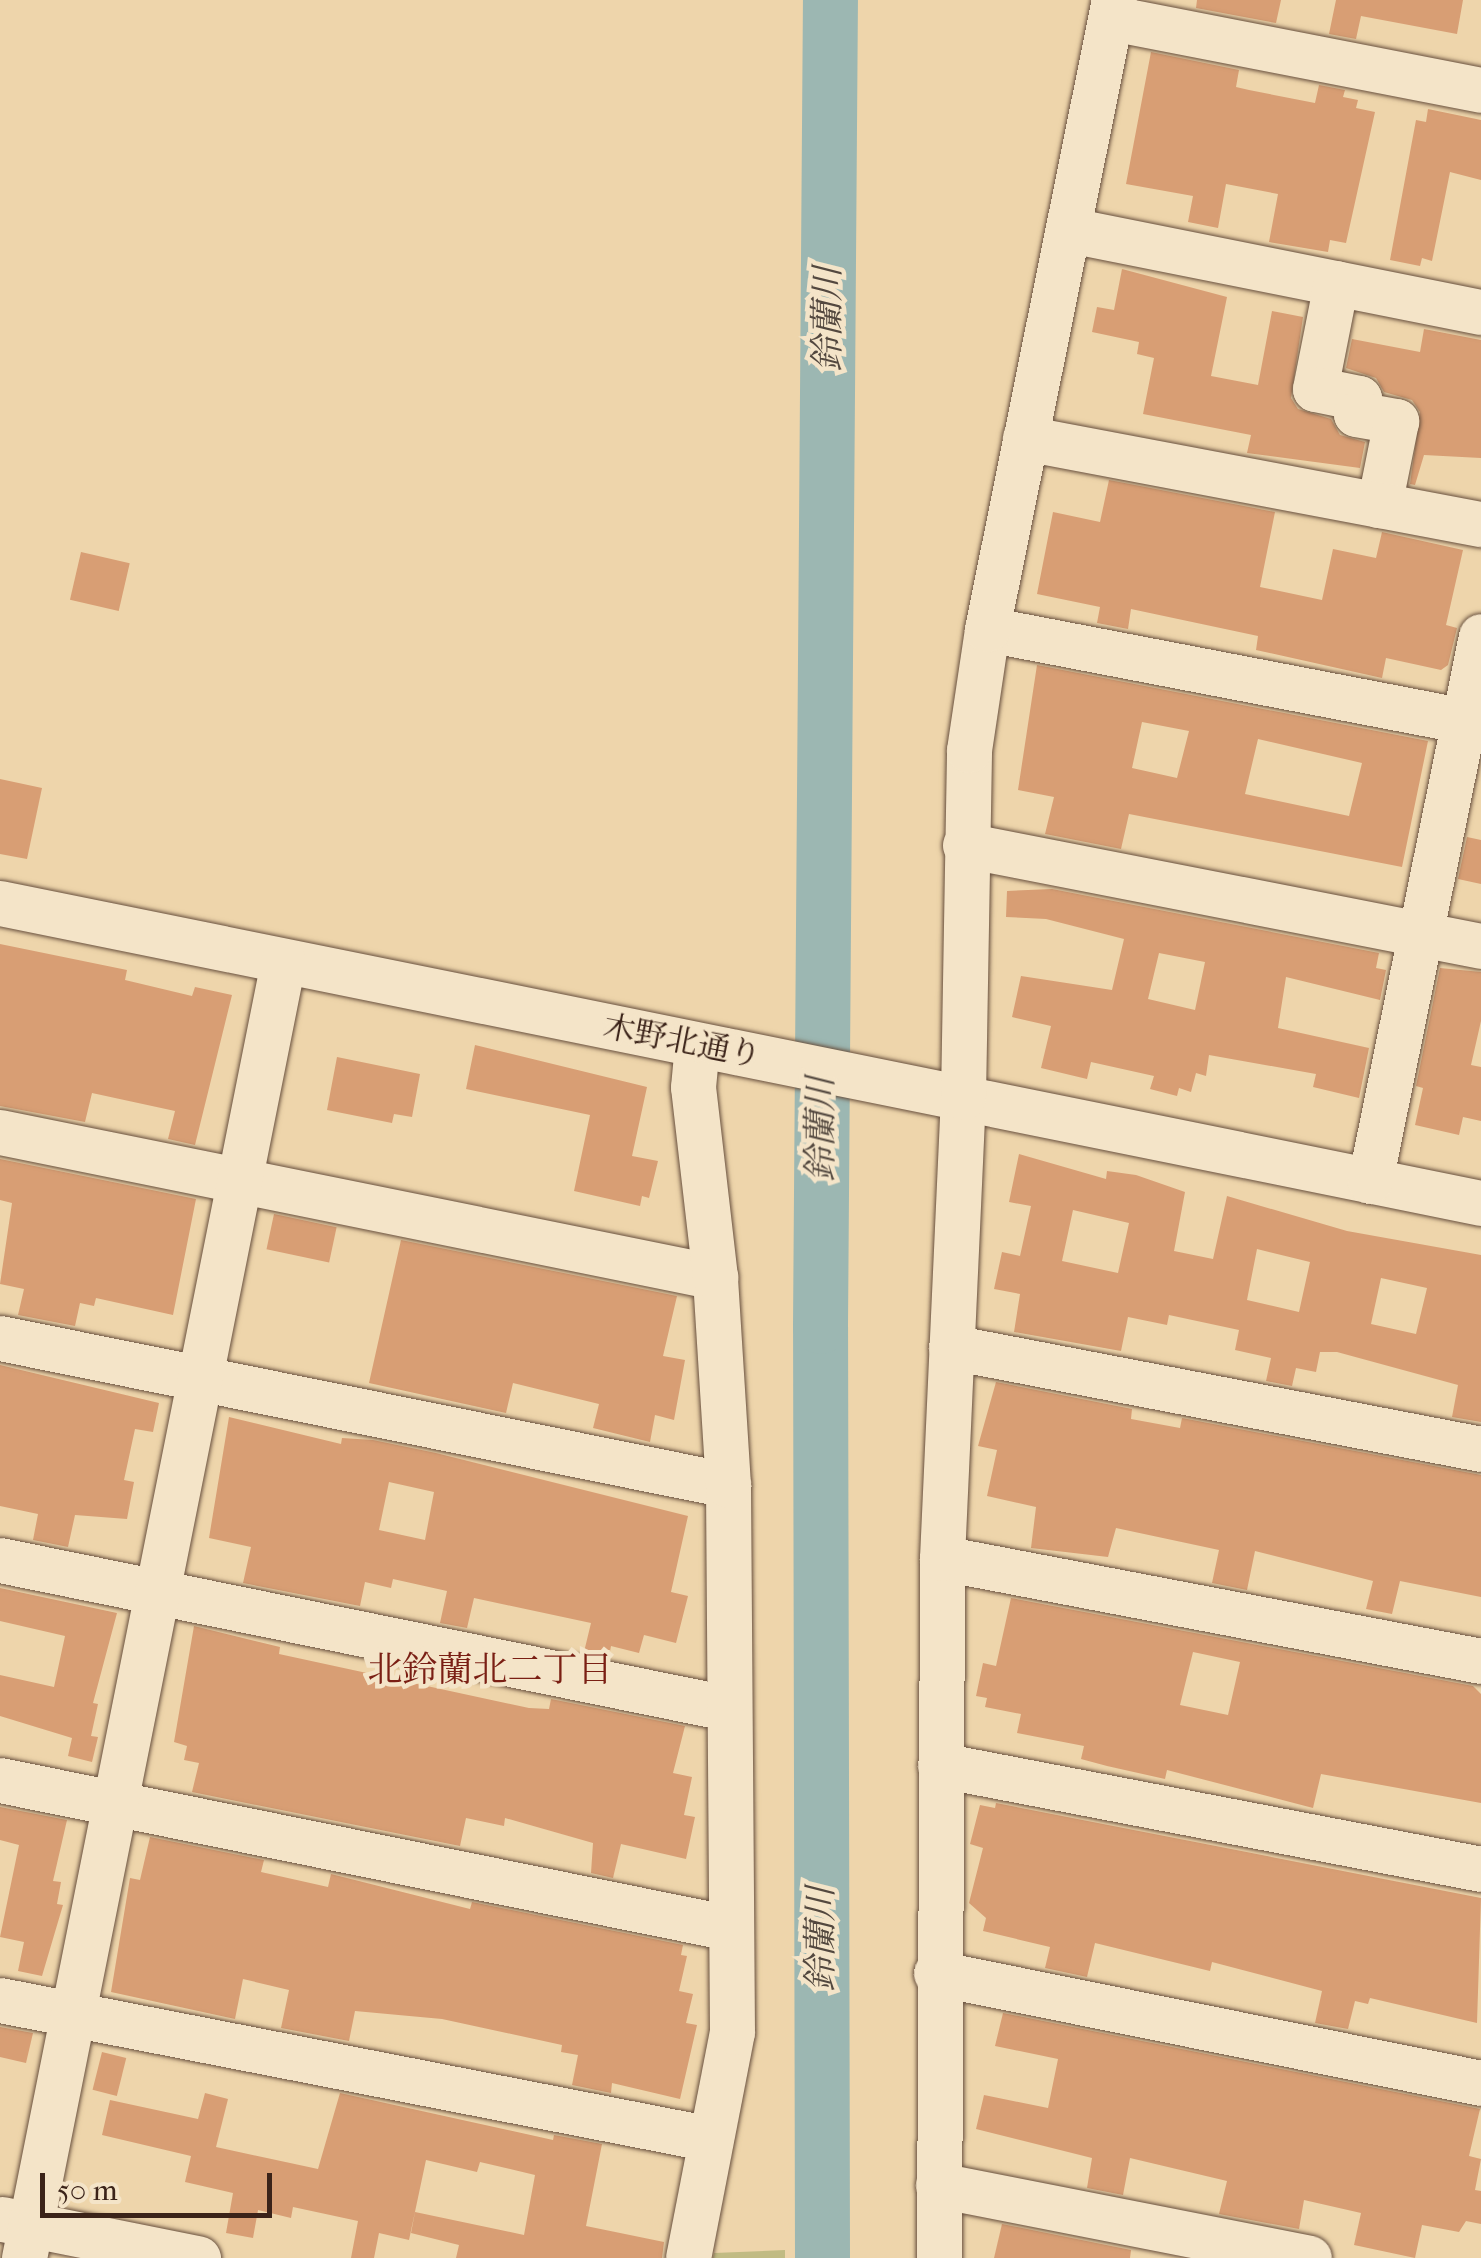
<!DOCTYPE html>
<meta charset="utf-8">
<style>
body{margin:0}
#map{position:relative;width:1481px;height:2258px;overflow:hidden;background:#eed5ab;font-family:"IM FELL French Canon","Noto Serif JP",serif}
div>[style]{position:absolute}
[style*='--x']{left:calc(var(--x)*1px);top:calc(var(--y)*1px);width:calc(var(--w)*1px);rotate:calc(var(--a)*1deg)}
.green>*{inset:0;background:#c1bb83}
.river>*{height:55px;margin:-27.5px;padding:0 27.5px;transform-origin:27.5px;border-radius:27.5px;background:#9cb7b2}
.building>*{inset:0;background:#d89e74;transform-origin:0 0}
.roads{filter:drop-shadow(0 0 2px #68503e) drop-shadow(0 0 2px #68503e)}
.minor>*{height:45px;margin:-22.5px;padding:0 22.5px;transform-origin:22.5px;border-radius:22.5px;background:#f4e4c8}
span{translate:-50% -50%;white-space:nowrap;text-align:center;line-height:1.15;-webkit-text-stroke:9px #f4e4c8;paint-order:stroke}
.street-label{font-size:32px;color:#3b2319}
.water-label{font-size:35px;color:#53483f;font-style:italic}
.neighbourhood-label{font-size:35px;color:#7a1f14}
.scale{position:absolute;left:40px;top:2173px;width:232px;height:45px;box-sizing:border-box;border:5px solid #3b2319;border-top:0;padding-left:12px;font-size:30px;line-height:35px;white-space:nowrap;color:#3b2319;-webkit-text-stroke:8px #f4e4c8;paint-order:stroke}
</style>
<div id="map">
<div class="green">
<div style="clip-path:polygon(785px 2250px,785px 2258px,713px 2258px,714px 2253px)"></div>
</div>
<div class="river">
<div style="--x:822;--y:2258;--w:932;--a:-90.12"></div>
<div style="--x:820;--y:1326;--w:1326;--a:-89.57"></div>
</div>
<div class="building">
<div style="clip-path:polygon(1197px 0,1281px 0,1276px 23px,1196px 8px)"></div>
<div style="clip-path:polygon(1336px 0,1463px 0,1457px 34px,1361px 16px,1356px 39px,1329px 34px)"></div>
<div style="clip-path:polygon(1151px 52px,1239px 70px,1236px 87px,1249px 90px,1315px 103px,1319px 85px,1345px 90px,1343px 97px,1358px 100px,1356px 108px,1375px 112px,1346px 243px,1330px 240px,1328px 252px,1269px 242px,1278px 194px,1226px 184px,1218px 228px,1188px 222px,1193px 196px,1126px 184px)"></div>
<div style="clip-path:polygon(1428px 109px,1481px 120px,1481px 180px,1450px 172px,1432px 261px,1422px 258px,1420px 266px,1390px 260px,1416px 120px,1426px 122px)"></div>
<div style="clip-path:polygon(1122px 269px,1227px 297px,1211px 376px,1258px 385px,1272px 311px,1303px 317px,1291px 398px,1298px 409px,1331px 419px,1340px 435px,1365px 442px,1360px 468px,1247px 453px,1251px 435px,1143px 414px,1154px 358px,1137px 354px,1139px 342px,1092px 332px,1097px 307px,1114px 310px)"></div>
<div style="clip-path:polygon(1424px 329px,1481px 340px,1481px 458px,1424px 455px,1415px 485px,1410px 484px,1420px 412px,1412px 400px,1384px 392px,1376px 378px,1346px 368px,1352px 339px,1420px 352px)"></div>
<div style="clip-path:polygon(1109px 480px,1275px 512px,1260px 587px,1322px 600px,1333px 549px,1376px 558px,1382px 532px,1463px 550px,1446px 625px,1457px 628px,1448px 665px,1441px 670px,1386px 658px,1382px 678px,1256px 650px,1258px 636px,1131px 609px,1128px 629px,1097px 623px,1100px 607px,1037px 594px,1053px 512px,1100px 522px)"></div>
<div style="left:81px;top:552px;width:50px;height:49px;rotate:13deg"></div>
<div style="clip-path:polygon(evenodd,1037px 665px,1428px 741px,1402px 867px,1129px 814px,1121px 849px,1045px 834px,1054px 797px,1018px 790px,1037px 665px,1142px 722px,1189px 731px,1177px 778px,1132px 768px,1142px 722px,1037px 665px,1258px 739px,1362px 763px,1349px 816px,1245px 794px,1258px 739px)"></div>
<div style="clip-path:polygon(0 779px,42px 788px,27px 859px,0 854px)"></div>
<div style="clip-path:polygon(1467px 837px,1481px 840px,1481px 884px,1458px 879px)"></div>
<div style="clip-path:polygon(evenodd,1052px 889px,1379px 953px,1376px 968px,1386px 970px,1380px 1000px,1286px 977px,1278px 1028px,1369px 1048px,1359px 1098px,1313px 1087px,1316px 1074px,1209px 1055px,1206px 1076px,1196px 1073px,1191px 1092px,1179px 1088px,1177px 1096px,1150px 1089px,1154px 1076px,1091px 1062px,1087px 1079px,1041px 1068px,1051px 1026px,1012px 1017px,1021px 976px,1112px 990px,1124px 939px,1046px 919px,1006px 917px,1007px 891px,1052px 889px,1159px 953px,1205px 962px,1195px 1010px,1148px 999px,1159px 953px)"></div>
<div style="clip-path:polygon(0 944px,127px 970px,125px 980px,192px 996px,195px 987px,232px 995px,195px 1145px,168px 1139px,175px 1111px,92px 1093px,85px 1122px,0 1106px)"></div>
<div style="clip-path:polygon(1440px 968px,1481px 972px,1481px 1021px,1471px 1065px,1481px 1067px,1481px 1121px,1463px 1117px,1459px 1135px,1415px 1125px,1423px 1088px,1416px 1086px)"></div>
<div style="clip-path:polygon(475px 1045px,647px 1087px,632px 1156px,658px 1161px,649px 1198px,642px 1196px,640px 1206px,574px 1191px,590px 1115px,466px 1089px)"></div>
<div style="clip-path:polygon(337px 1057px,420px 1074px,412px 1117px,394px 1114px,392px 1123px,327px 1110px)"></div>
<div style="clip-path:polygon(evenodd,1019px 1154px,1106px 1179px,1107px 1171px,1136px 1175px,1185px 1192px,1174px 1251px,1213px 1259px,1227px 1196px,1347px 1231px,1481px 1255px,1481px 1422px,1452px 1417px,1458px 1385px,1337px 1352px,1320px 1352px,1316px 1372px,1296px 1368px,1292px 1386px,1266px 1381px,1271px 1358px,1235px 1350px,1239px 1330px,1169px 1315px,1167px 1325px,1128px 1317px,1121px 1351px,1014px 1332px,1020px 1294px,994px 1289px,1002px 1252px,1020px 1256px,1031px 1206px,1009px 1202px,1019px 1154px,1073px 1210px,1129px 1223px,1118px 1273px,1062px 1261px,1073px 1210px,1019px 1154px,1257px 1249px,1310px 1262px,1299px 1312px,1247px 1300px,1257px 1249px,1019px 1154px,1381px 1278px,1427px 1288px,1416px 1334px,1371px 1324px,1381px 1278px)"></div>
<div style="clip-path:polygon(0 1159px,196px 1199px,173px 1315px,96px 1298px,94px 1306px,80px 1303px,75px 1326px,18px 1315px,24px 1289px,0 1284px,12px 1203px,0 1200px)"></div>
<div style="left:274px;top:1214px;width:64px;height:36px;rotate:12deg"></div>
<div style="clip-path:polygon(401px 1240px,677px 1296px,663px 1356px,685px 1360px,674px 1420px,655px 1415px,650px 1442px,593px 1428px,599px 1404px,513px 1383px,506px 1413px,369px 1383px)"></div>
<div style="clip-path:polygon(0 1365px,159px 1403px,153px 1432px,135px 1429px,124px 1480px,134px 1482px,127px 1519px,75px 1515px,68px 1547px,33px 1540px,38px 1514px,0 1506px)"></div>
<div style="clip-path:polygon(996px 1382px,1132px 1409px,1131px 1419px,1180px 1428px,1182px 1418px,1481px 1475px,1481px 1597px,1400px 1581px,1392px 1614px,1366px 1609px,1373px 1581px,1255px 1551px,1247px 1590px,1212px 1583px,1219px 1550px,1116px 1528px,1108px 1557px,1031px 1548px,1036px 1507px,987px 1496px,997px 1450px,978px 1446px)"></div>
<div style="clip-path:polygon(evenodd,229px 1417px,341px 1444px,342px 1438px,373px 1440px,436px 1453px,688px 1516px,671px 1592px,688px 1596px,676px 1643px,644px 1635px,639px 1653px,611px 1646px,609px 1657px,584px 1652px,591px 1623px,474px 1598px,467px 1628px,440px 1623px,447px 1591px,393px 1579px,391px 1588px,365px 1582px,360px 1606px,243px 1583px,251px 1547px,209px 1538px,229px 1417px,389px 1482px,434px 1492px,425px 1540px,379px 1530px,389px 1482px)"></div>
<div style="clip-path:polygon(0 1588px,117px 1613px,93px 1703px,98px 1704px,91px 1736px,98px 1737px,92px 1762px,68px 1756px,72px 1738px,0 1716px,0 1675px,54px 1687px,65px 1636px,0 1621px)"></div>
<div style="clip-path:polygon(evenodd,1011px 1598px,1473px 1686px,1481px 1694px,1481px 1803px,1321px 1774px,1313px 1808px,1167px 1770px,1165px 1779px,1107px 1766px,1081px 1759px,1084px 1746px,1017px 1733px,1021px 1714px,985px 1707px,987px 1698px,976px 1696px,983px 1663px,996px 1666px,1011px 1598px,1193px 1652px,1240px 1662px,1228px 1715px,1180px 1705px,1193px 1652px)"></div>
<div style="clip-path:polygon(194px 1626px,280px 1647px,279px 1654px,529px 1708px,549px 1709px,551px 1699px,685px 1726px,673px 1773px,692px 1777px,684px 1815px,695px 1817px,686px 1859px,621px 1844px,613px 1878px,591px 1873px,593px 1843px,505px 1818px,504px 1826px,466px 1818px,460px 1846px,192px 1792px,199px 1763px,184px 1760px,187px 1746px,174px 1742px)"></div>
<div style="clip-path:polygon(996px 1803px,1481px 1898px,1477px 2023px,1370px 1998px,1368px 2004px,1355px 2001px,1348px 2029px,1315px 2023px,1322px 1991px,1212px 1962px,1210px 1971px,1095px 1943px,1087px 1977px,1045px 1968px,1050px 1947px,983px 1931px,986px 1918px,969px 1903px,983px 1848px,970px 1844px,980px 1805px,995px 1808px)"></div>
<div style="clip-path:polygon(0 1807px,67px 1820px,53px 1881px,61px 1882px,57px 1904px,63px 1905px,42px 1976px,18px 1971px,24px 1942px,0 1937px,19px 1845px,0 1840px)"></div>
<div style="clip-path:polygon(150px 1837px,264px 1860px,261px 1872px,328px 1887px,331px 1874px,470px 1909px,472px 1902px,683px 1945px,681px 1955px,687px 1956px,679px 1991px,693px 1994px,686px 2023px,697px 2025px,680px 2099px,612px 2083px,611px 2093px,572px 2085px,578px 2055px,561px 2052px,562px 2045px,442px 2019px,355px 2011px,349px 2041px,281px 2028px,289px 1990px,243px 1979px,235px 2019px,111px 1992px,130px 1878px,140px 1880px)"></div>
<div style="clip-path:polygon(1003px 2013px,1480px 2109px,1469px 2156px,1481px 2159px,1475px 2190px,1481px 2191px,1481px 2224px,1466px 2221px,1459px 2232px,1422px 2225px,1415px 2258px,1354px 2245px,1361px 2213px,1304px 2200px,1299px 2229px,1219px 2214px,1227px 2181px,1130px 2158px,1123px 2195px,1087px 2188px,1092px 2158px,976px 2129px,984px 2095px,1048px 2108px,1058px 2059px,995px 2046px)"></div>
<div style="clip-path:polygon(0 2027px,33px 2033px,26px 2063px,0 2057px)"></div>
<div style="left:102px;top:2052px;width:25px;height:39px;rotate:14deg"></div>
<div style="clip-path:polygon(205px 2093px,228px 2099px,216px 2147px,318px 2169px,340px 2093px,553px 2140px,554px 2135px,602px 2144px,586px 2226px,664px 2242px,662px 2258px,456px 2258px,459px 2245px,411px 2233px,415px 2212px,524px 2235px,535px 2175px,480px 2162px,477px 2172px,426px 2160px,409px 2240px,379px 2233px,374px 2258px,351px 2258px,358px 2221px,293px 2207px,291px 2218px,258px 2210px,253px 2238px,226px 2233px,233px 2193px,185px 2182px,191px 2156px,102px 2135px,110px 2100px,198px 2119px)"></div>
<div style="clip-path:polygon(1002px 2224px,1131px 2250px,1130px 2258px,994px 2258px)"></div>
</div>
<div class="roads">
<div class="minor">
<div style="--x:1111;--y:18;--w:377;--a:11"></div>
<div style="--x:1070;--y:230;--w:419;--a:11.3"></div>
<div style="--x:1336;--y:283;--w:108;--a:101.2"></div>
<div style="--x:1315;--y:389;--w:45;--a:11.6"></div>
<div style="--x:1359;--y:398;--w:16;--a:101"></div>
<div style="--x:1356;--y:414;--w:41;--a:9.9"></div>
<div style="--x:1396;--y:421;--w:86;--a:101.4"></div>
<div style="--x:1025;--y:438;--w:464;--a:10.7"></div>
<div style="--x:987;--y:629;--w:503;--a:10.89"></div>
<div style="--x:965;--y:845;--w:526;--a:11.07"></div>
<div style="--x:0;--y:903;--w:1511;--a:11.45"></div>
<div style="--x:0;--y:1132;--w:730;--a:11.46"></div>
<div style="--x:1370;--y:1181;--w:556;--a:-78.49"></div>
<div style="--x:0;--y:1338;--w:743;--a:11.42"></div>
<div style="--x:951;--y:1347;--w:540;--a:10.89"></div>
<div style="--x:942;--y:1558;--w:549;--a:10.82"></div>
<div style="--x:0;--y:1560;--w:742;--a:11.51"></div>
<div style="--x:940;--y:1765;--w:551;--a:10.88"></div>
<div style="--x:0;--y:1780;--w:745;--a:11.46"></div>
<div style="--x:936;--y:1973;--w:556;--a:11.41"></div>
<div style="--x:0;--y:2000;--w:724;--a:11.06"></div>
<div style="--x:938;--y:2185;--w:378;--a:11.1"></div>
<div style="--x:2;--y:2219;--w:200;--a:11.3"></div>
<div style="--x:24;--y:2258;--w:1322;--a:-78.7"></div>
<div style="--x:688;--y:2258;--w:230;--a:-79"></div>
<div style="--x:732;--y:2032;--w:547;--a:-90.42"></div>
<div style="--x:728;--y:1485;--w:208;--a:-93.6"></div>
<div style="--x:715;--y:1277;--w:191;--a:-96.6"></div>
<div style="--x:693;--y:1087;--w:42;--a:-84.6"></div>
<div style="--x:939;--y:2258;--w:700;--a:-89.75"></div>
<div style="--x:942;--y:1558;--w:461;--a:-87.4"></div>
<div style="--x:963;--y:1097;--w:347;--a:-89"></div>
<div style="--x:969;--y:750;--w:122;--a:-81.5"></div>
<div style="--x:987;--y:629;--w:642;--a:-78.59"></div>
</div>
</div>
<div class="street-label">
<span style="left:682px;top:1042px;rotate:11deg">木野北通り</span>
</div>
<div class="water-label">
<span style="left:828px;top:319px;rotate:-90deg">鈴蘭川</span>
<span style="left:821px;top:1129px;rotate:-90deg">鈴蘭川</span>
<span style="left:821px;top:1939px;rotate:-90deg">鈴蘭川</span>
</div>
<div class="neighbourhood-label">
<span style="left:490px;top:1670px">北鈴蘭北二丁目</span>
</div>
<div class="scale">50 m</div>
</div>
